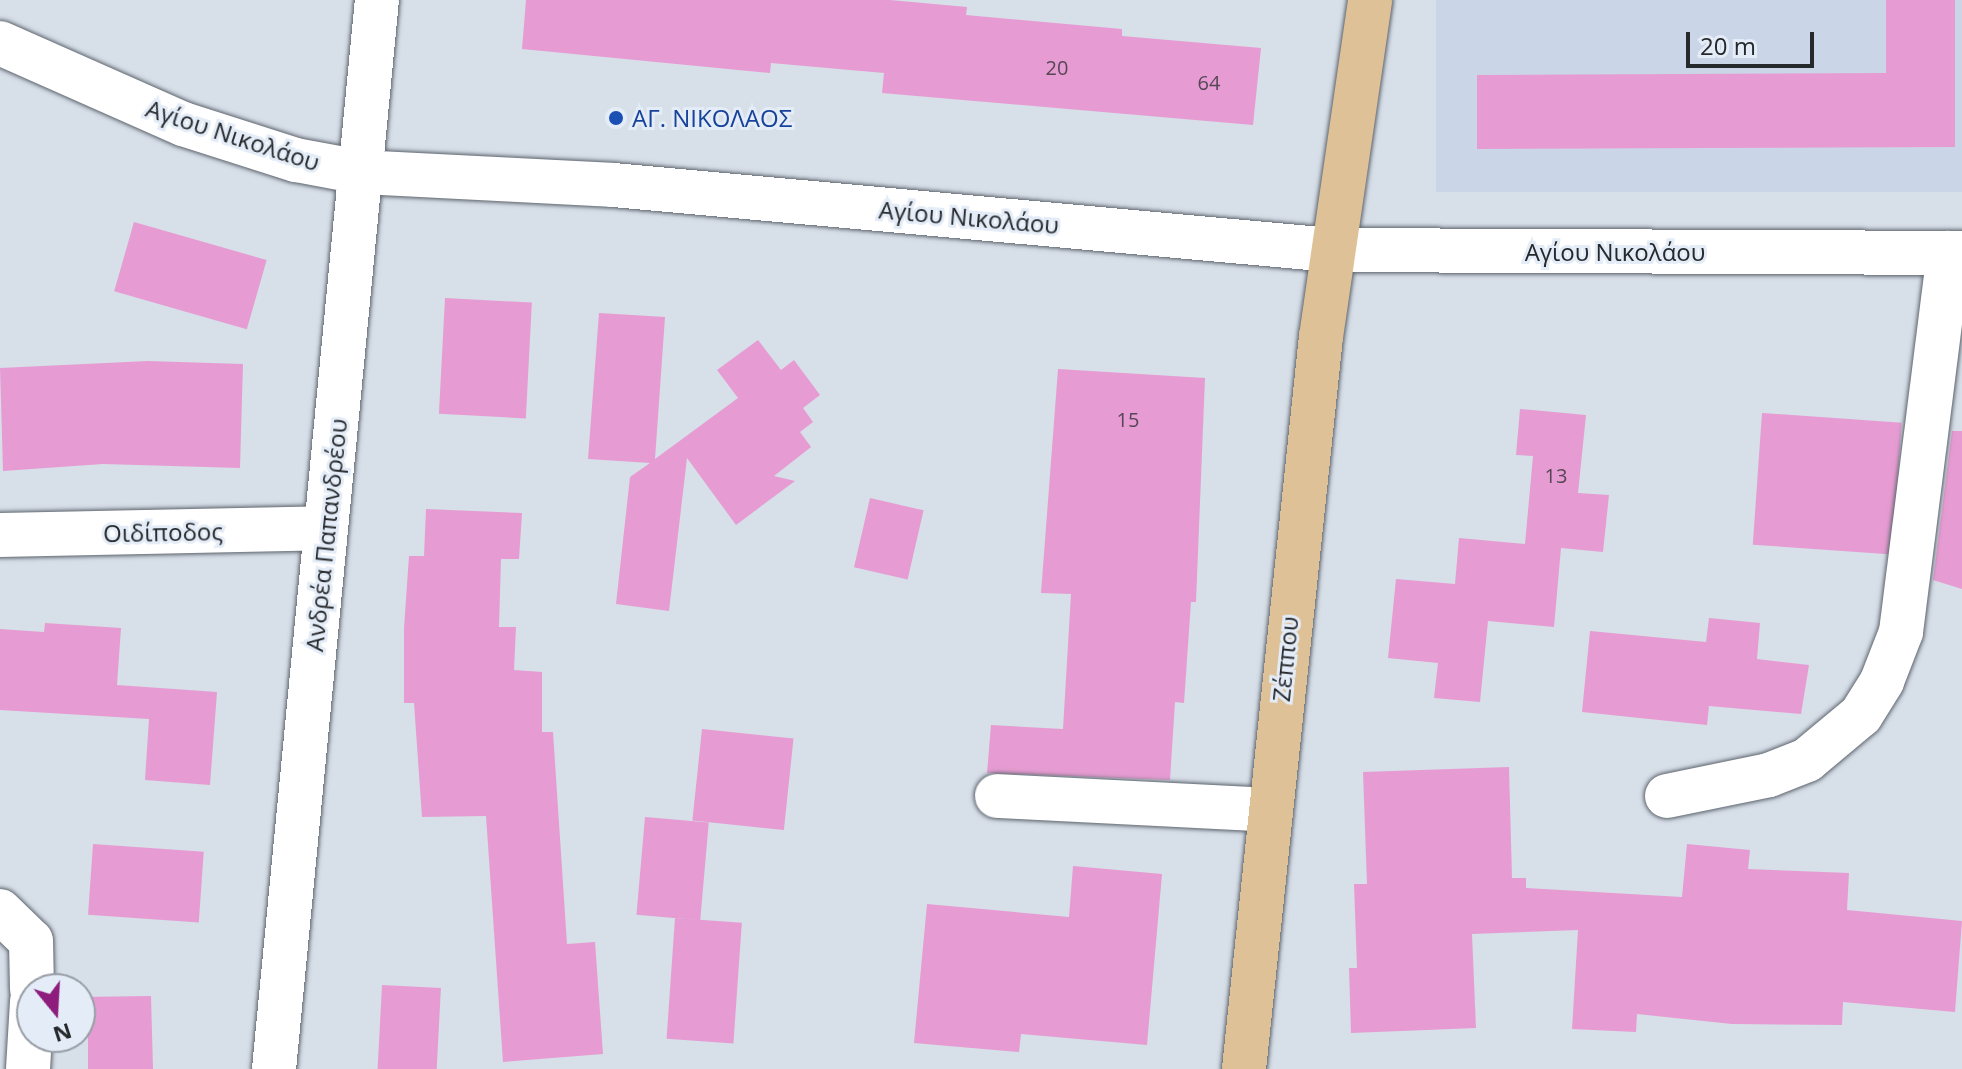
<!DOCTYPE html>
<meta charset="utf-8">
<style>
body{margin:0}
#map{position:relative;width:1962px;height:1069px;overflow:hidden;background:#d7dfe9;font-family:"Open Sans",sans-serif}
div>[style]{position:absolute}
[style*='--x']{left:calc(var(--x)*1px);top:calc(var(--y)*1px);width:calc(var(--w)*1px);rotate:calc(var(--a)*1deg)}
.built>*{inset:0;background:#cad6e7;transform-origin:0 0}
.building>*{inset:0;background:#e69cd2;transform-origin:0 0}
.roads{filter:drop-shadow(0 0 2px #5d646d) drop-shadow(0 0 2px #5d646d)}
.minor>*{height:44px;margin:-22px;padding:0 22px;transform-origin:22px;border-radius:22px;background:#fff}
.major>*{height:44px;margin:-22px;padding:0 22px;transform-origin:22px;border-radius:22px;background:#dfc198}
.dots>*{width:22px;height:22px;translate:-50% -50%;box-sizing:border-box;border:4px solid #e4ecf7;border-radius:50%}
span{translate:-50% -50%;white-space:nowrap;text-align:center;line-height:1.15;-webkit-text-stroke:6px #e4ecf7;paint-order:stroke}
.number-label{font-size:20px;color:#564656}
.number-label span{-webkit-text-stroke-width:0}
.transit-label{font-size:24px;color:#164399}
.left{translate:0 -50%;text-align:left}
.street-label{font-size:24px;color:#26292c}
.north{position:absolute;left:16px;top:973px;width:80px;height:80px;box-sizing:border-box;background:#e4ecf7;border:2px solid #989ea6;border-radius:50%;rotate:162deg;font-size:22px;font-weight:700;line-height:32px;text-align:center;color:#26292c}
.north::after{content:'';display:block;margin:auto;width:28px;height:36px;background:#8d1c7d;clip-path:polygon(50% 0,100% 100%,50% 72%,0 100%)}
.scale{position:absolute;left:1686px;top:32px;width:128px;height:36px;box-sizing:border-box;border:4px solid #26292c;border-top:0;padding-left:10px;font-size:24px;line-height:28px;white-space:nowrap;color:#26292c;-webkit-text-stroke:6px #e4ecf7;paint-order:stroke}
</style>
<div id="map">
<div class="built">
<div style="left:1436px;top:0;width:526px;height:192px"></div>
</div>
<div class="building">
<div style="clip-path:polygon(526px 0,890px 0,967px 7px,966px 15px,1122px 29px,1122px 36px,1261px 48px,1253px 125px,882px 93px,884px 73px,771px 63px,770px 73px,522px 49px)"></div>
<div style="clip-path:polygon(1886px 0,1955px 0,1955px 147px,1477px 149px,1477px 75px,1886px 73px)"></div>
<div style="left:134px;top:222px;width:138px;height:72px;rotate:16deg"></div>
<div style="left:445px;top:298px;width:87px;height:116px;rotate:3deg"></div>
<div style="clip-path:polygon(599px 313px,665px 317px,655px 459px,738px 398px,717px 370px,758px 340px,781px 370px,794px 360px,820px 395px,803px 408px,813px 422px,800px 432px,811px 447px,774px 476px,795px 481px,736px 525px,687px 458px,669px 611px,616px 604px,630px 477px,650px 463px,588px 459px)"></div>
<div style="clip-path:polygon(148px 361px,243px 364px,240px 468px,103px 464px,3px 471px,0 368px)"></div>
<div style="clip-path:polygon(1058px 369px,1205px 378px,1196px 602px,1191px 602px,1184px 703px,1175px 702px,1170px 780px,987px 773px,991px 725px,1063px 729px,1071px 594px,1041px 593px)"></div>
<div style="clip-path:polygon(1520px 409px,1586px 415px,1578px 493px,1609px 495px,1603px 552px,1561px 548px,1554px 627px,1488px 621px,1480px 702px,1434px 698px,1438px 663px,1388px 658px,1396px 579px,1455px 584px,1459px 538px,1525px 544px,1533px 456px,1516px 455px)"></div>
<div style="left:1762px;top:413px;width:140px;height:132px;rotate:4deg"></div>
<div style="clip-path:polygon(1952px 431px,1962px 431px,1962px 589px,1933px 580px)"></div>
<div style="left:870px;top:498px;width:55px;height:71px;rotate:13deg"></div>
<div style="clip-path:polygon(426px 509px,522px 513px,519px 559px,501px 559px,499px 627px,516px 627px,514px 670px,542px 672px,542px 732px,553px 732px,567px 944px,595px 942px,603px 1054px,503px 1062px,486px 816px,422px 817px,414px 703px,404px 703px,404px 628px,409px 556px,424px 556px)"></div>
<div style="clip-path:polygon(1709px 618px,1760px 623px,1757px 659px,1809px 665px,1801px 714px,1709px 706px,1707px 725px,1582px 712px,1590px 631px,1706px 642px)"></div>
<div style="clip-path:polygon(45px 623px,121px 628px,117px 685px,217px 692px,210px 785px,145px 780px,149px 719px,0 710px,0 629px,44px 632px)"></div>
<div style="left:702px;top:729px;width:92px;height:92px;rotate:6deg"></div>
<div style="clip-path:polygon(1509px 767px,1512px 878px,1526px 878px,1526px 888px,1682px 897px,1687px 844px,1750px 850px,1748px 869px,1849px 873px,1847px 910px,1962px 921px,1955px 1012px,1843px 1002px,1842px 1025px,1732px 1024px,1637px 1014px,1636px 1032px,1572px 1029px,1578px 930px,1472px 934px,1476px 1028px,1351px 1033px,1349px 968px,1357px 968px,1354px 884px,1367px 884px,1363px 772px)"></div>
<div style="left:645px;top:817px;width:64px;height:98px;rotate:5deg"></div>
<div style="left:93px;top:844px;width:111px;height:71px;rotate:4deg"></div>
<div style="clip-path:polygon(1073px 866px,1162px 874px,1147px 1045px,1021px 1034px,1019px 1052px,914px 1043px,927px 904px,1069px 917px)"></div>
<div style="left:675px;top:918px;width:67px;height:121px;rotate:4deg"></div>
<div style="left:382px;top:985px;width:59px;height:84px;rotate:3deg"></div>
<div style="clip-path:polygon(151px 996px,153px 1069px,88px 1069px,88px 1036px,80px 1036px,80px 997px)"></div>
</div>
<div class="roads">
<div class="minor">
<div style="--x:0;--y:43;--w:200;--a:23.9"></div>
<div style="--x:183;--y:124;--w:119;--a:17.7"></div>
<div style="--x:296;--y:160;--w:65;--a:10.6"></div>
<div style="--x:360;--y:172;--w:253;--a:2.9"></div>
<div style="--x:613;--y:185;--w:722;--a:5.17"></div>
<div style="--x:1332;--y:250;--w:630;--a:0.27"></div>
<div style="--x:0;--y:535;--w:326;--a:-1.2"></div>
<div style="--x:997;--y:796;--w:272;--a:2.9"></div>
<div style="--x:1667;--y:796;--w:104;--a:-11.6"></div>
<div style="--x:1769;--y:775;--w:41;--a:-21.5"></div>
<div style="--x:1807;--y:760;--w:70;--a:-39.8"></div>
<div style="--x:1861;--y:715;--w:40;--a:-58"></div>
<div style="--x:1882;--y:681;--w:53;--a:-68.8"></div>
<div style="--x:1901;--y:632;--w:382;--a:-82.8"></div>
<div style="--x:0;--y:911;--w:43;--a:44.1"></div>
<div style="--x:31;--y:941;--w:48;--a:88.8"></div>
<div style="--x:28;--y:1069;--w:68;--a:-86.6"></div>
<div style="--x:274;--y:1069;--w:1074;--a:-84.5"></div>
</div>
<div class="major">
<div style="--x:1244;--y:1069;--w:736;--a:-84"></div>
<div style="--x:1321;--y:337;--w:341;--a:-81.7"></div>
</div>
</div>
<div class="dots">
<div style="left:616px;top:118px;background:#1a4fb4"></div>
</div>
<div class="number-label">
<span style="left:1057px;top:67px">20</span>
<span style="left:1209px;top:82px">64</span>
<span style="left:1128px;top:419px">15</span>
<span style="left:1556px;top:475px">13</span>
</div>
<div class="transit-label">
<span class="left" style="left:632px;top:118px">ΑΓ. ΝΙΚΟΛΑΟΣ</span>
</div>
<div class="street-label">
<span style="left:233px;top:135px;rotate:18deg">Αγίου Νικολάου</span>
<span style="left:969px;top:217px;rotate:5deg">Αγίου Νικολάου</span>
<span style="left:1615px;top:252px">Αγίου Νικολάου</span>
<span style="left:163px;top:532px;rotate:-1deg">Οιδίποδος</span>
<span style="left:326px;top:535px;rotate:-84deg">Ανδρέα Παπανδρέου</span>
<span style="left:1285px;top:659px;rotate:-84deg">Ζέππου</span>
</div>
<div class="north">N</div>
<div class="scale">20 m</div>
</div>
